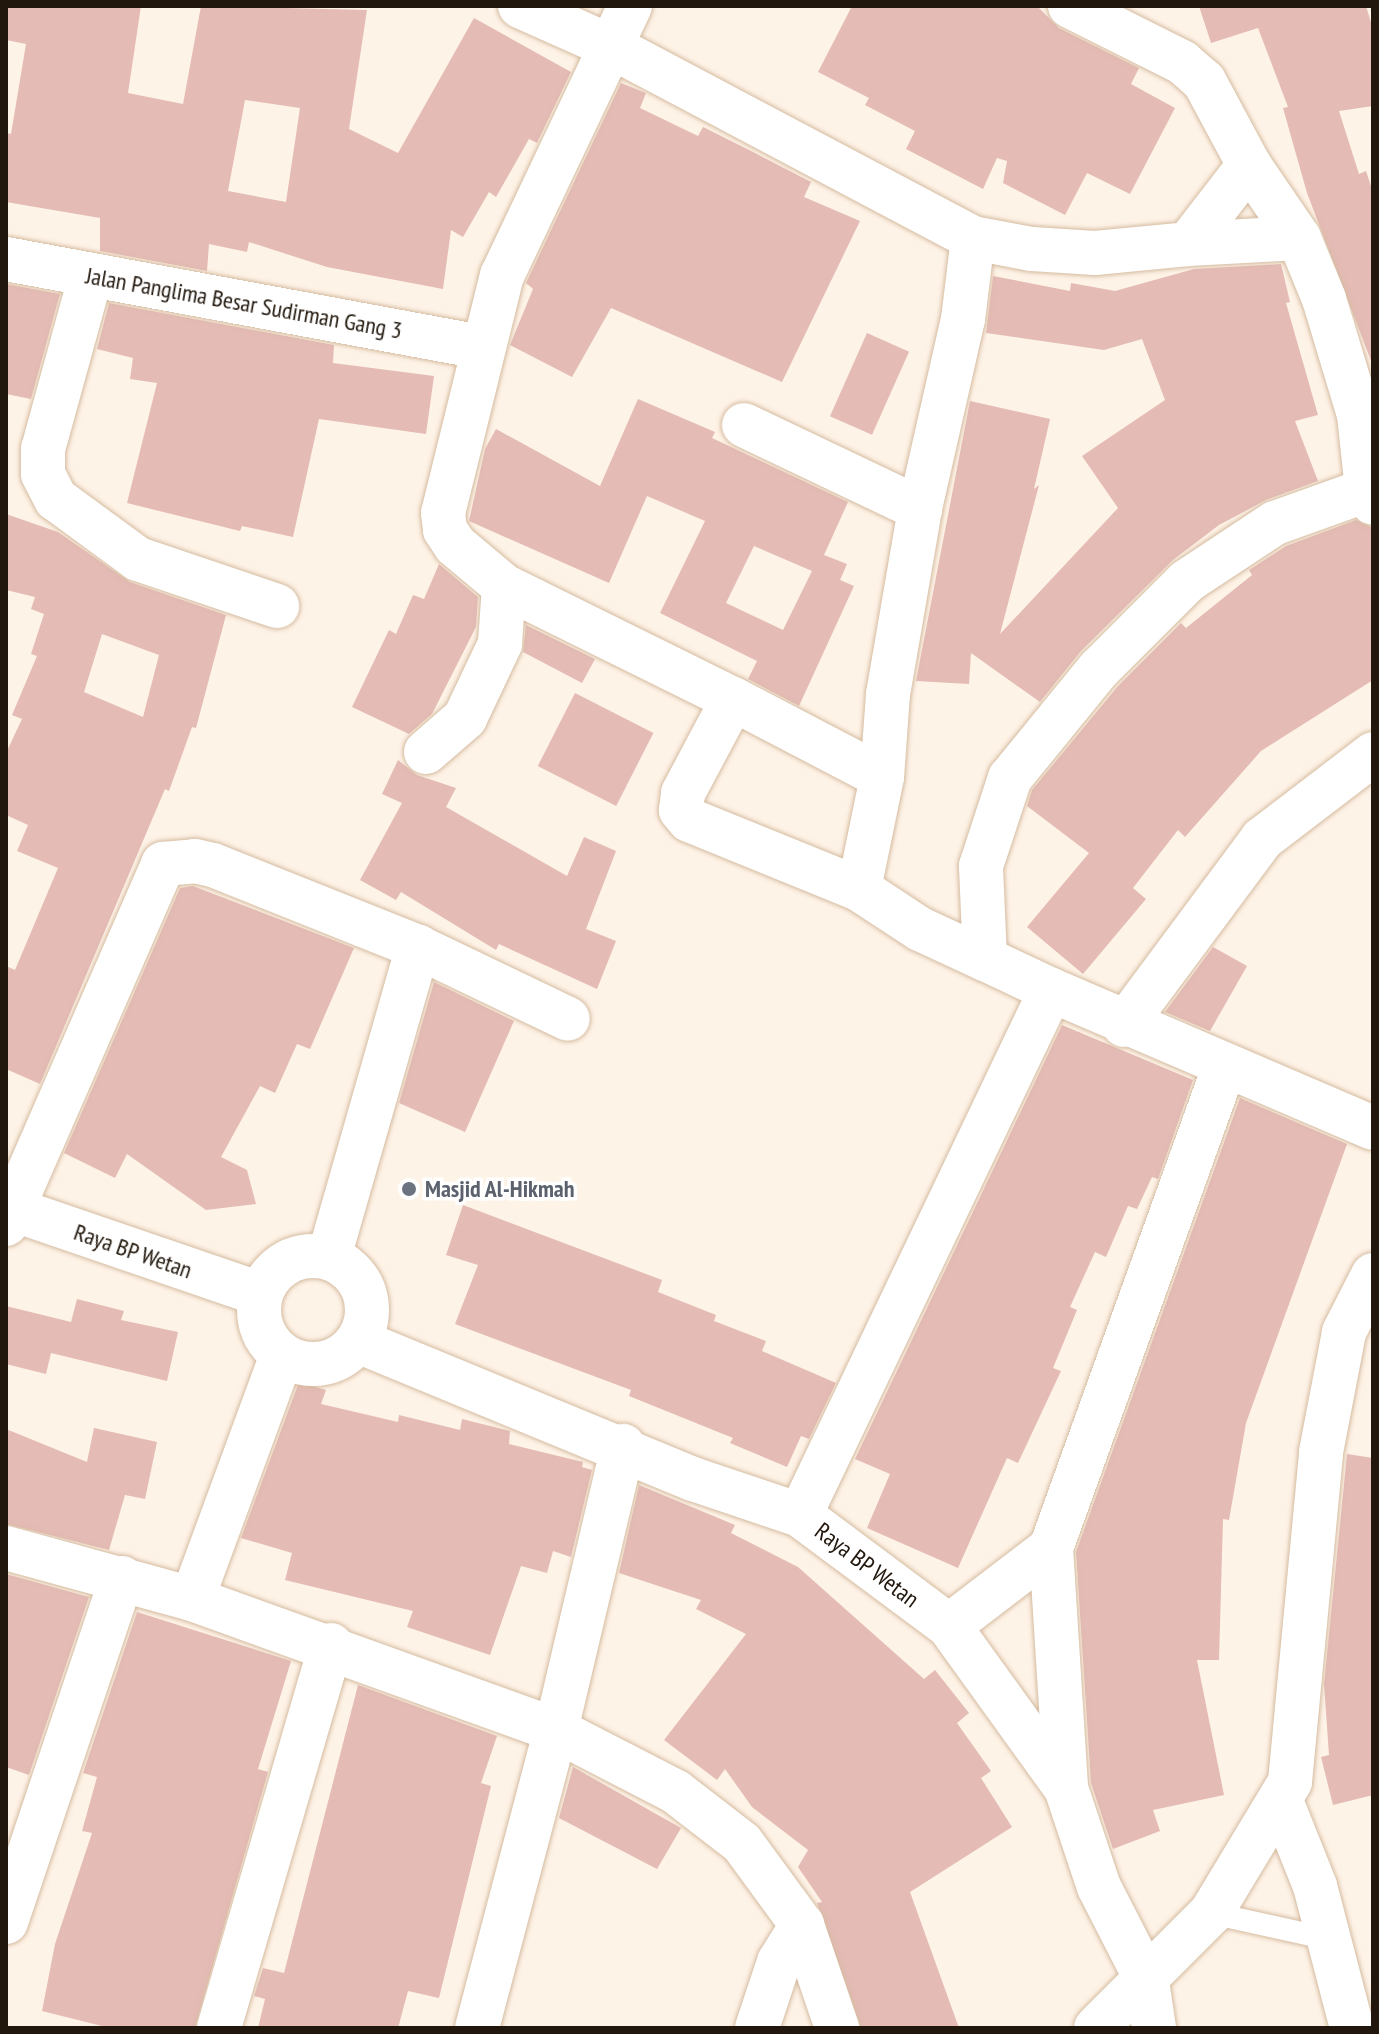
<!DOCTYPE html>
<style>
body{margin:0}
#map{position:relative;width:1379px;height:2034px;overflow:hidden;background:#fef3e7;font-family:"PT Sans Narrow",sans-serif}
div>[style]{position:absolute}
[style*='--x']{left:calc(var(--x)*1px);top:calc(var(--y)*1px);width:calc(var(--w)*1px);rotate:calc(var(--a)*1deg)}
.building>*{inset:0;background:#e4bbb5;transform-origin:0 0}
.roads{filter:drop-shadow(0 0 2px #d5bba0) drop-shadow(0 0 2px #d5bba0)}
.service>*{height:22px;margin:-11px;padding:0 11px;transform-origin:11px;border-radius:11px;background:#fff}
.minor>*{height:44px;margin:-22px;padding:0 22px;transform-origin:22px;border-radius:22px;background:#fff}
.minor>.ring{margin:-22px;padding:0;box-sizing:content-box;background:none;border:44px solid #fff;border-radius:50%}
.dots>*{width:22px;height:22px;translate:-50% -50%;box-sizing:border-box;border:4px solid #fff;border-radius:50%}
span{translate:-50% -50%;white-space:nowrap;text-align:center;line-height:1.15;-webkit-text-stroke:7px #fff;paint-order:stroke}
.street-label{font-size:24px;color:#21170d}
.worship-label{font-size:24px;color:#5b616d;font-weight:700}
.left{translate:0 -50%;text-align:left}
.frame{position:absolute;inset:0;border:8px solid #21170d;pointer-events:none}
</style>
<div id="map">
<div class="building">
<div style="clip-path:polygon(evenodd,6px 6px,141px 6px,128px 93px,183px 104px,201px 6px,367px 10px,349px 129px,398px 153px,474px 18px,571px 72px,537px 143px,529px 139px,496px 197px,489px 192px,463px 237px,451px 230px,443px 289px,327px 267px,249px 242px,247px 252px,209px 244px,207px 271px,100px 251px,100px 218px,6px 202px,6px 133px,11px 134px,26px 44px,6px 40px,6px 6px,245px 100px,300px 108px,286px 202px,228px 191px,245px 100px)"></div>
<div style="clip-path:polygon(852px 6px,1037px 6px,1059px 28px,1139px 68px,1131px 84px,1175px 108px,1130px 194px,1087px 173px,1065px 215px,1003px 183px,1007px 161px,997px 158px,983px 189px,906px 149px,915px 131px,865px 105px,869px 98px,818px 72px)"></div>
<div style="clip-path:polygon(1199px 6px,1366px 6px,1373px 29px,1373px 106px,1339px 111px,1359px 174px,1366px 171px,1373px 192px,1373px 366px,1307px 193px,1283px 108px,1288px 107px,1258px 28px,1211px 43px)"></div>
<div style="clip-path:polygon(621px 83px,646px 93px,640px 108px,698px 136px,703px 127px,749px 150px,811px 182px,804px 197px,860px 221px,782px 382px,611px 308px,572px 377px,510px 345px,533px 289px,526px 283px)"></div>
<div style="clip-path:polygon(1281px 264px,1290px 302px,1286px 303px,1318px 415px,1295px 421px,1318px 481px,1266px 500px,1219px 525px,1173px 560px,1081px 651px,1040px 702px,971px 653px,969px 684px,916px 681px,970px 401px,1050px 419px,1034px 489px,1039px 485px,1000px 634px,1118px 508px,1082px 456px,1165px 400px,1142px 339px,1104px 350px,986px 333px,993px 276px,1070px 291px,1071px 283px,1115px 291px,1194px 269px)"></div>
<div style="clip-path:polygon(6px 284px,60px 294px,31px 399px,6px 394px)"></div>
<div style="clip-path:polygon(109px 303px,334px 345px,333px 363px,434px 376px,426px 434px,319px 419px,293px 537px,242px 526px,240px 531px,127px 503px,157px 383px,130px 379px,133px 358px,97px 349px)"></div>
<div style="left:867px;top:333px;width:46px;height:91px;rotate:24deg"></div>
<div style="clip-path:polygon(evenodd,638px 399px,715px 432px,712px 438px,848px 502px,824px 555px,847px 564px,840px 580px,854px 586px,799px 706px,748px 679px,757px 661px,660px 613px,705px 521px,647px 496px,609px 583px,469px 521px,485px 449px,496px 429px,600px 486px,638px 399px,754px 546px,812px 571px,783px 630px,726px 603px,754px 546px)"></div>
<div style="clip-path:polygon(evenodd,6px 514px,58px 532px,130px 582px,226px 615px,196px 728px,192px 727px,169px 791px,165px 789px,40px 1084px,6px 1069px,6px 966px,15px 970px,58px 868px,17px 851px,28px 825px,6px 815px,6px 753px,22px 719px,12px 715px,37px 656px,31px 654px,44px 614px,31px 609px,35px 597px,6px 590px,6px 514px,102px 634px,159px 655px,143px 717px,84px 692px,102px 634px)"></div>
<div style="clip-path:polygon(1356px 520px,1373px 528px,1373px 680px,1261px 751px,1185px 837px,1178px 830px,1133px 888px,1146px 899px,1083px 974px,1027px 927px,1089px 853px,1027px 806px,1032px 790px,1118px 686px,1181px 623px,1186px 628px,1252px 575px,1249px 570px,1286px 546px)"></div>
<div style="clip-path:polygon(439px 564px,478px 597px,476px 627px,432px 714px,409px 734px,352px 707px,389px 630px,396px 634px,413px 595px,424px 599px)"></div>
<div style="clip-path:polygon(526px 625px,595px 659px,582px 683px,523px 652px)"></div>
<div style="left:575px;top:693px;width:88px;height:82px;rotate:27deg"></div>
<div style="clip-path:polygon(398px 760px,417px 775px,456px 788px,446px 807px,567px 876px,584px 837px,616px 851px,586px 929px,616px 941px,597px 989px,499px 944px,496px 950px,401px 892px,396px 900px,360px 880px,402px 803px,382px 794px)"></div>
<div style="clip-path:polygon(193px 886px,354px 948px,310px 1049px,297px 1044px,275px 1093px,260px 1086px,221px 1157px,247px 1170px,256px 1204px,206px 1210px,127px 1154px,115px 1178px,64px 1153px,180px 888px)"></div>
<div style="clip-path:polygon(1213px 947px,1247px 966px,1210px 1031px,1165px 1012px)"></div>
<div style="clip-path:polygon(434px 982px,514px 1021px,465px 1132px,399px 1103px)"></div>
<div style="clip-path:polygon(1062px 1025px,1193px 1080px,1158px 1179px,1152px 1177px,1137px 1209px,1128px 1206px,1106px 1257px,1095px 1252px,1070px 1307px,1077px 1310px,1053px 1368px,1061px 1371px,1018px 1463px,1007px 1458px,958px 1568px,867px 1528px,890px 1474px,855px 1459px)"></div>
<div style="clip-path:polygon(1240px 1098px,1347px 1144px,1246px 1423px,1229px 1520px,1223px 1519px,1219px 1660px,1197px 1660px,1224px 1795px,1153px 1810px,1160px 1831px,1113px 1849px,1091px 1783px,1076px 1552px)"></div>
<div style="clip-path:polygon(463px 1205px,662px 1280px,658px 1292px,716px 1315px,714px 1321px,766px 1341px,762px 1351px,836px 1383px,809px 1439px,801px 1436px,787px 1467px,730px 1443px,733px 1438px,629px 1396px,631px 1390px,455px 1324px,478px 1265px,446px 1255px)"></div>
<div style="clip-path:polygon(77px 1299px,124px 1311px,121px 1320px,178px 1332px,167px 1381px,51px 1353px,46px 1374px,6px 1364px,6px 1306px,71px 1322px)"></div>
<div style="clip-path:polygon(299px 1382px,326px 1390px,321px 1404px,398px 1422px,399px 1415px,460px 1430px,462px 1419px,510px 1431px,509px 1444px,583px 1462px,582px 1467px,592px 1470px,571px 1557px,553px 1551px,547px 1573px,521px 1566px,490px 1655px,407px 1627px,413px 1611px,285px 1580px,292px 1553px,241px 1538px)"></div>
<div style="clip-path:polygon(94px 1428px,157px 1442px,145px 1499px,125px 1495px,109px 1550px,6px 1524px,6px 1429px,87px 1462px)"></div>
<div style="clip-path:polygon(1347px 1454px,1373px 1458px,1373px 1795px,1333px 1805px,1321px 1757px,1329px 1755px,1324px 1684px)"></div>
<div style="clip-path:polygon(639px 1485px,735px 1525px,731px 1533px,798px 1567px,924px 1679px,935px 1670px,969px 1713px,957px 1723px,991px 1771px,981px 1778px,1012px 1827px,910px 1892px,959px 2028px,861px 2028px,817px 1903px,822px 1902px,798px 1867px,808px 1850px,752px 1807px,725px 1769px,717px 1780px,664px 1740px,746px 1634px,696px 1609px,701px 1600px,619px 1573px)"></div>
<div style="clip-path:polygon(6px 1574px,89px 1597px,29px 1775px,6px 1767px)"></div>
<div style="clip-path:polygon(137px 1612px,291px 1661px,258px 1769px,268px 1772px,195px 2028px,110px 2028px,42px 2011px,55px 1944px,92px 1833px,82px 1831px,97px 1777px,83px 1773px)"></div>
<div style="clip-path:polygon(358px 1685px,497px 1736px,481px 1783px,491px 1786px,439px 1998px,408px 1991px,398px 2028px,258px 2028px,265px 1999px,254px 1996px,263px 1968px,284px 1973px)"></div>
<div style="clip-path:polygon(573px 1767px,681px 1828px,657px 1869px,559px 1818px)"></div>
</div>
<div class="roads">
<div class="service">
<div style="--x:1211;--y:1913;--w:121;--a:12.4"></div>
</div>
<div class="minor">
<div style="--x:520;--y:6;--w:101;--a:24"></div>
<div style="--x:612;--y:47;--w:408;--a:27.9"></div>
<div style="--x:973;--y:238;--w:60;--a:10.6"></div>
<div style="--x:1032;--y:249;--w:63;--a:3.6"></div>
<div style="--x:1095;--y:253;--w:93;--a:-5.5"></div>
<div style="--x:1188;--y:244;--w:100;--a:-52.3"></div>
<div style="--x:630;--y:6;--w:298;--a:115.4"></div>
<div style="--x:502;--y:275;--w:245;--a:103.9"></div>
<div style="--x:443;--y:513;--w:17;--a:83"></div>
<div style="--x:445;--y:530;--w:18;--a:56"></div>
<div style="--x:455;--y:545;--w:64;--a:39.9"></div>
<div style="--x:504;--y:586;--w:255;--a:26.3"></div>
<div style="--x:1070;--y:6;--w:125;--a:26.6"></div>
<div style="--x:1182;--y:62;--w:29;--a:41"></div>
<div style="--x:1204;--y:81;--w:95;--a:61.8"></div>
<div style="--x:1249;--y:165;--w:88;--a:55.6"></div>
<div style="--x:1299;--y:238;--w:111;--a:176.9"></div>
<div style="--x:973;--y:238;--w:82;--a:97"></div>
<div style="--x:963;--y:319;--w:195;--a:102.8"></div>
<div style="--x:920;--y:509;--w:188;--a:99.8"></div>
<div style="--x:888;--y:694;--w:83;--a:94.1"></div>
<div style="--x:882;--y:777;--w:114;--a:101.6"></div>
<div style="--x:859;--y:889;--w:73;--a:33.3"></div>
<div style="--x:920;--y:929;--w:72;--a:24.8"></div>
<div style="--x:1299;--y:238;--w:66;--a:67.7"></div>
<div style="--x:1324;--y:299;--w:121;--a:73.2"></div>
<div style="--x:1359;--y:415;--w:75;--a:83.9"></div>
<div style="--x:1367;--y:490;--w:14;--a:65"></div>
<div style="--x:6;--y:259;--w:485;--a:10.5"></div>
<div style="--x:91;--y:275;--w:180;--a:105.4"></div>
<div style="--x:43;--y:449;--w:25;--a:90"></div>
<div style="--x:43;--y:474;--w:28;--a:63"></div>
<div style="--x:56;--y:499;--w:102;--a:36.2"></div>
<div style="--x:138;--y:559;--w:147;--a:18.7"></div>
<div style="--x:744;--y:425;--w:195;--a:25.5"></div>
<div style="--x:426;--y:752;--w:52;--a:-41.1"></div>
<div style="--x:465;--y:718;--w:82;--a:-64.7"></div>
<div style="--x:500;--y:644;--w:58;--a:-86.1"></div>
<div style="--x:859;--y:889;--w:183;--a:-157.9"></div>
<div style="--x:689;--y:820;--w:13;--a:-129"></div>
<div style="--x:681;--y:810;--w:17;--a:-83"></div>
<div style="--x:683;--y:793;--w:106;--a:-62"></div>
<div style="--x:733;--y:699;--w:168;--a:27.6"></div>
<div style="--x:1051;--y:990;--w:73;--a:-154.8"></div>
<div style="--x:985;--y:959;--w:93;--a:-92.5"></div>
<div style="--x:981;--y:866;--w:93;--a:-71.8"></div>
<div style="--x:1010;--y:778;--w:141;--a:-50.8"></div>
<div style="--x:1099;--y:669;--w:124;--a:-45"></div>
<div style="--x:1187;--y:581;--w:105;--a:-33.4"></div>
<div style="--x:1275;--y:523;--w:98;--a:-19.7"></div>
<div style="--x:1124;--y:1025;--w:232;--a:-53.4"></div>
<div style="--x:1262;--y:839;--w:140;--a:-37.4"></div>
<div style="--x:6;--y:1207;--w:268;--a:18.9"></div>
<div style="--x:6;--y:1224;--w:393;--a:-66.4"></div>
<div style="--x:163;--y:864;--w:32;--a:-5"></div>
<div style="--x:195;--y:861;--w:18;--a:13"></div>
<div style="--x:213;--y:865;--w:221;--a:21.8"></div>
<div style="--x:418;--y:947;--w:166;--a:25.6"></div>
<div class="ring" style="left:259px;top:1256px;width:64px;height:64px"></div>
<div style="--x:329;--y:1257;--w:323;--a:-74"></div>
<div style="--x:358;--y:1341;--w:362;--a:22.4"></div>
<div style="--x:693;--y:1479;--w:113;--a:18.6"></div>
<div style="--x:800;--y:1515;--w:186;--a:36.7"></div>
<div style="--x:949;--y:1626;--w:200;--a:54.2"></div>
<div style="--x:1066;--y:1788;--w:104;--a:71.6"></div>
<div style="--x:1099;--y:1887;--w:106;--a:62.9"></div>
<div style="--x:1147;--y:1981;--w:48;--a:81.5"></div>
<div style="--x:282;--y:1355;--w:260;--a:110.2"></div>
<div style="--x:192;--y:1599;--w:387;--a:19.8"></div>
<div style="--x:556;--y:1730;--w:292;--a:-76.7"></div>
<div style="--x:800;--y:1515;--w:582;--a:-64.45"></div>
<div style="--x:1051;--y:990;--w:350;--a:23.2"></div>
<div style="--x:6;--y:1548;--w:193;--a:15.3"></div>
<div style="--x:1051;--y:1548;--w:240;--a:86.4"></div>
<div style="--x:949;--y:1626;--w:128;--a:-37.4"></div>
<div style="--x:1051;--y:1548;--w:510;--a:-70.18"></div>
<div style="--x:1281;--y:1801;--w:92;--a:68.2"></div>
<div style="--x:1315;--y:1886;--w:147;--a:75.4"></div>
<div style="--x:6;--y:1922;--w:363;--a:-71.4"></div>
<div style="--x:219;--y:2028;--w:399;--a:-73.7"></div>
<div style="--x:477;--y:2028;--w:308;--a:-75.2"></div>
<div style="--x:556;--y:1730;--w:135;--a:27.3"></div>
<div style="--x:676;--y:1792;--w:83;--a:37.7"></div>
<div style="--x:742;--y:1843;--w:102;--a:53.8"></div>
<div style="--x:802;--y:1925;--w:109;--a:71.2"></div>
<div style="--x:757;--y:2028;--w:70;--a:-71.6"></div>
<div style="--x:779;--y:1962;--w:44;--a:-58.1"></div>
<div style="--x:1096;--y:2028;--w:163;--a:-45"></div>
<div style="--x:1211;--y:1913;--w:153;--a:-58.9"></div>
<div style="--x:1290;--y:1782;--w:331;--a:-84.6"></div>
<div style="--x:1321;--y:1452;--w:122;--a:-79.1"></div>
<div style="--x:1344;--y:1332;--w:64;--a:-63"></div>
</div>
</div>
<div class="dots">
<div style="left:409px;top:1189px;background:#6b7280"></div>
</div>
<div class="street-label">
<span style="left:244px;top:303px;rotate:10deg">Jalan Panglima Besar Sudirman Gang 3</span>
<span style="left:133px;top:1251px;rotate:19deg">Raya BP Wetan</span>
<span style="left:867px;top:1565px;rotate:37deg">Raya BP Wetan</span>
</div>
<div class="worship-label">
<span class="left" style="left:425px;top:1189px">Masjid Al-Hikmah</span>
</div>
<div class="frame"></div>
</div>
